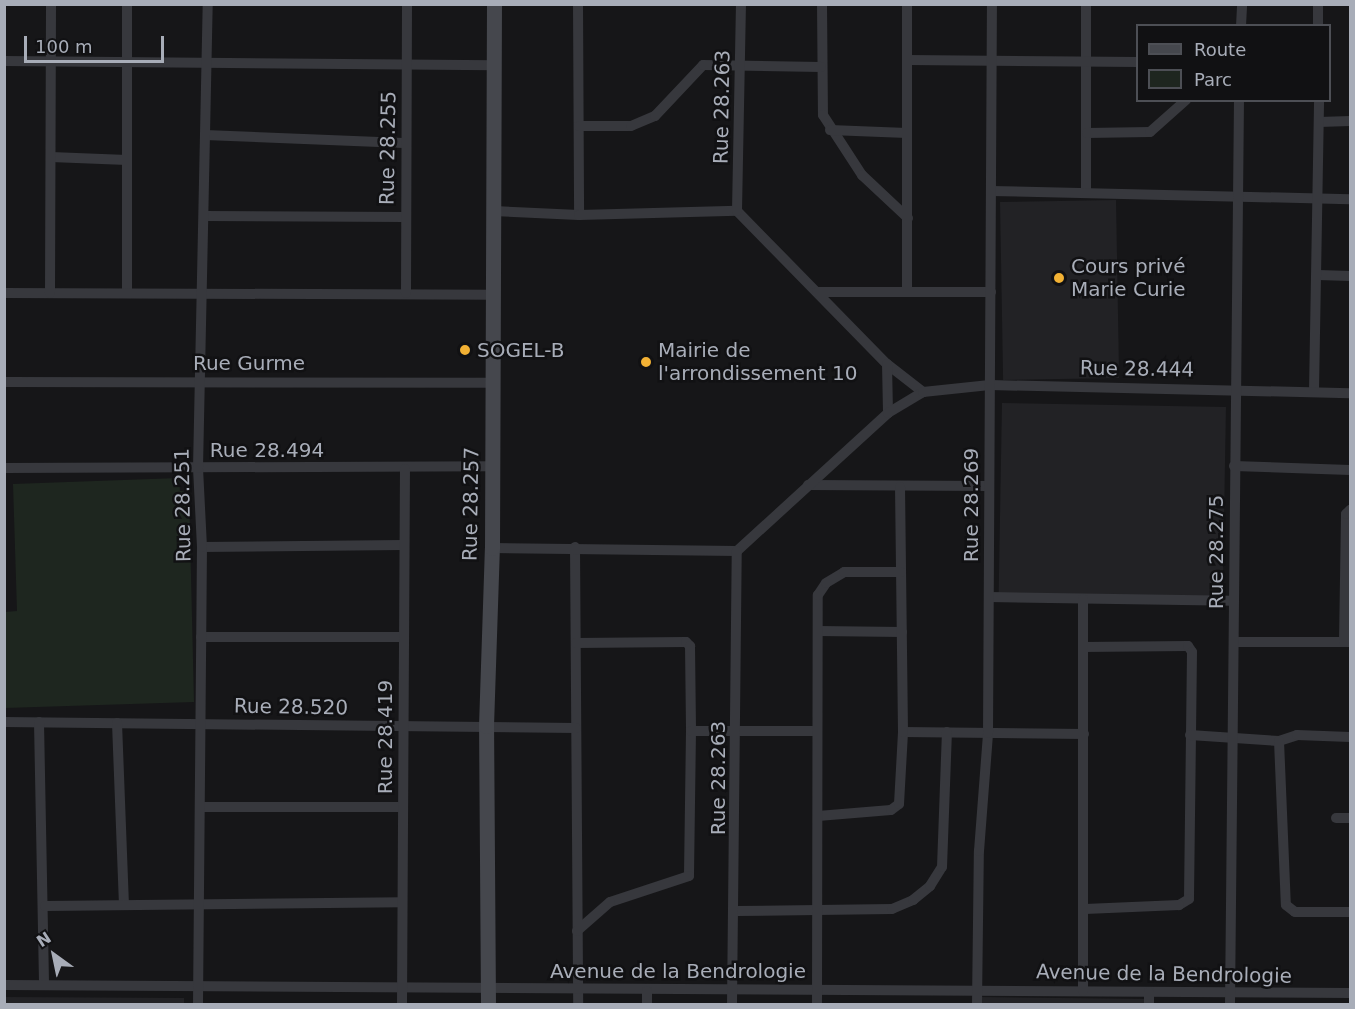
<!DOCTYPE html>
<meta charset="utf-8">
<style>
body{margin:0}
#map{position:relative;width:1355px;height:1009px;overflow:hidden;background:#161618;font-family:"DejaVu Sans",sans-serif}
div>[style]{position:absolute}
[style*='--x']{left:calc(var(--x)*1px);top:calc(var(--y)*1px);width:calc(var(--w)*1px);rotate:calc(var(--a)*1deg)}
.built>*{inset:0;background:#222225;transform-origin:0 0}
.green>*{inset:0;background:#1e261f}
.street>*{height:10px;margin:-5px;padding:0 5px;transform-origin:5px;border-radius:5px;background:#37383d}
.secondary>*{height:15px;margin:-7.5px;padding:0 7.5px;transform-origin:7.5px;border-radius:7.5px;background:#45474d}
.dots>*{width:16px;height:16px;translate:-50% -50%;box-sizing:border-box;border:3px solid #111113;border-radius:50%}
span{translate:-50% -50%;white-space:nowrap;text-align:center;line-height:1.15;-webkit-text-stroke:5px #111113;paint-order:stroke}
.street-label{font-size:20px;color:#a8adb8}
.poi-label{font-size:20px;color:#a8adb8}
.left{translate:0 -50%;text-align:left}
.frame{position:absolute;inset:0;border:6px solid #a8adb8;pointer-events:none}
.legend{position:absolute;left:1136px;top:24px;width:195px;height:78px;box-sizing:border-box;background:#111113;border:2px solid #4d4f55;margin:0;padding:8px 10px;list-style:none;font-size:18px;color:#a8adb8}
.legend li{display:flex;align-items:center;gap:12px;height:30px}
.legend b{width:30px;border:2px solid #4d4f55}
.north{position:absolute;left:24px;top:925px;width:60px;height:60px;-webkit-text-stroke:4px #111113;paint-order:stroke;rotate:327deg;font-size:16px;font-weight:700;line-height:24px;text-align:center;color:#a8adb8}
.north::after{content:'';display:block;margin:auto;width:21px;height:27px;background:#a8adb8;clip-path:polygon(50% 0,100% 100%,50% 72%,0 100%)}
.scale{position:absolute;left:24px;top:36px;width:140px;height:27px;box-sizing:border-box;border:3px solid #a8adb8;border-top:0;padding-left:8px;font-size:18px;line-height:21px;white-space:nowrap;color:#a8adb8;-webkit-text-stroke:4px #111113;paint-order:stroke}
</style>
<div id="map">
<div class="built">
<div style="left:1116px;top:200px;width:178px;height:116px;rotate:89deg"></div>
<div style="left:1002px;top:403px;width:224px;height:191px;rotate:1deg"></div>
<div style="clip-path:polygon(5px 997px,184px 998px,184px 1004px,5px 1004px)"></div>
<div style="clip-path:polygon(980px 997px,1147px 999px,1147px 1004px,980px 1004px)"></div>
</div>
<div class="green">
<div style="clip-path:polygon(179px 478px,180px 491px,189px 491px,194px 702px,5px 708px,5px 612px,17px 611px,13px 484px)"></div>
</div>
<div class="street">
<div style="--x:578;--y:4;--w:211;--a:89.7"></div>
<div style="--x:822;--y:4;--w:111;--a:89.5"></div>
<div style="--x:823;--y:115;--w:72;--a:57"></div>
<div style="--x:862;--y:175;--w:63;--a:43.1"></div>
<div style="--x:1086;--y:4;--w:187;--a:90"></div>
<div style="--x:1318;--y:4;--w:22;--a:90"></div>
<div style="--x:1241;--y:26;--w:22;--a:-87"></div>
<div style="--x:907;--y:60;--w:231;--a:0.5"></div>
<div style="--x:4;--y:61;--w:491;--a:0.5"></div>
<div style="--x:1319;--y:122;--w:31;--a:-2"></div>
<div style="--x:579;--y:126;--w:52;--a:0"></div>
<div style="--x:631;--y:126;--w:26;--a:-23"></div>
<div style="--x:655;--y:116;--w:70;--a:-46.7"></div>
<div style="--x:703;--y:65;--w:118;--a:1"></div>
<div style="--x:830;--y:130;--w:77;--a:2.2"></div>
<div style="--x:1087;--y:133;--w:63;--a:-0.9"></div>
<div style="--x:1150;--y:132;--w:48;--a:-41.6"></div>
<div style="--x:205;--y:135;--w:199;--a:2.3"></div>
<div style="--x:51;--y:157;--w:76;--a:2.3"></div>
<div style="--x:991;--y:191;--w:359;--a:1.3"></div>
<div style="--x:494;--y:211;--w:85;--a:2.7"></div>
<div style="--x:579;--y:215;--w:158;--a:-1.5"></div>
<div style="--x:737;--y:211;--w:214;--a:45.6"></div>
<div style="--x:887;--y:364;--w:46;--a:37.9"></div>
<div style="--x:737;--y:211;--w:207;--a:-88.9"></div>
<div style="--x:204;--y:216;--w:201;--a:0.3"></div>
<div style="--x:1318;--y:275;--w:32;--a:2"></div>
<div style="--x:907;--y:290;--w:286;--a:-90"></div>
<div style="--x:127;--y:292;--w:288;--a:-90"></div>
<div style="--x:817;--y:292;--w:174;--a:0"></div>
<div style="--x:4;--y:293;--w:490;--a:0.2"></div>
<div style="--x:50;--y:293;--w:289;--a:-89.8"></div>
<div style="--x:406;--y:293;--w:289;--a:-89.8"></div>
<div style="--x:887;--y:364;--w:49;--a:88.8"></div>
<div style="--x:4;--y:382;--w:489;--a:0.1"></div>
<div style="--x:1314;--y:391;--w:291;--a:-89"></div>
<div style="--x:1234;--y:466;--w:116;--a:2"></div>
<div style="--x:4;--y:468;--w:489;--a:-0.2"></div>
<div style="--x:808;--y:485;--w:181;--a:0.3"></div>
<div style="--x:202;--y:547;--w:201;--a:-0.6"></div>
<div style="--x:575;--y:547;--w:457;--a:89.6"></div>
<div style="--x:492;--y:548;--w:245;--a:0.7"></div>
<div style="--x:737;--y:551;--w:205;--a:-42.4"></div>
<div style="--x:888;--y:413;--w:41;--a:-31"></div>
<div style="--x:923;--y:392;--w:67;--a:-6"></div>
<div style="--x:990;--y:385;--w:360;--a:1.3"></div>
<div style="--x:989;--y:597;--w:243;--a:0.9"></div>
<div style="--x:818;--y:631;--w:84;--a:0.7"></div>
<div style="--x:201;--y:637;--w:202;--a:0"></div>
<div style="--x:1234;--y:642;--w:116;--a:0"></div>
<div style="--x:1344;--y:642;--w:128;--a:-89.1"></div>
<div style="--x:1346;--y:514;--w:6;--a:-45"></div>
<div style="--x:576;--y:643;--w:110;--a:-0.5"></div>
<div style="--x:686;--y:642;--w:6;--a:45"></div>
<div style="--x:690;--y:646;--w:85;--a:89.3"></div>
<div style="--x:691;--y:731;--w:145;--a:90.8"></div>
<div style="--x:689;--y:876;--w:83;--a:161.8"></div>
<div style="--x:610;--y:902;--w:44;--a:138.7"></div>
<div style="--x:1083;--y:647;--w:105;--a:-0.5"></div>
<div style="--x:1188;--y:646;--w:7;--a:56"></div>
<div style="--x:1192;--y:652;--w:247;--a:90.7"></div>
<div style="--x:1189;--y:899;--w:12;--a:149"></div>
<div style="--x:1179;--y:905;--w:94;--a:177.6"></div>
<div style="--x:4;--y:722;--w:572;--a:0.6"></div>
<div style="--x:39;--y:722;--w:263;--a:88.9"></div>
<div style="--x:117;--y:723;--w:182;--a:87.8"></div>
<div style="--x:691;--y:731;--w:126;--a:0"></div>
<div style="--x:903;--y:732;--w:181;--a:0.6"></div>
<div style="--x:1190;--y:735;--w:89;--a:3.9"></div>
<div style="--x:1279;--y:741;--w:19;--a:-18"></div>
<div style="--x:1297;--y:735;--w:53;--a:2.2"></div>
<div style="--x:1279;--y:741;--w:164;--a:87.6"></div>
<div style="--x:1286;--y:905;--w:11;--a:38"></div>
<div style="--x:1295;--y:912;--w:55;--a:0"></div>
<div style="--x:200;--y:807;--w:203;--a:0"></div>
<div style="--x:818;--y:816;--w:73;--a:-4.7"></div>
<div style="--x:891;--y:810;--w:10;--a:-37"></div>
<div style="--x:899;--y:804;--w:72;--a:-86.8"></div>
<div style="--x:903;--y:732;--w:245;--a:-90.7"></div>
<div style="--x:1336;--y:818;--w:14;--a:0"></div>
<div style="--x:45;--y:906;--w:357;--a:-0.6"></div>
<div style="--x:736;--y:911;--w:156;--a:-0.7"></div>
<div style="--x:892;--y:909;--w:23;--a:-23"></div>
<div style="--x:913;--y:900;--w:22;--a:-39"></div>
<div style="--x:930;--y:886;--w:22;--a:-58"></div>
<div style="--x:942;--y:867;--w:135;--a:-87.9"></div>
<div style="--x:4;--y:985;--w:1346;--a:0.34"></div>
<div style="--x:647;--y:991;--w:13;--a:90"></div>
<div style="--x:1083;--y:991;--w:392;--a:-90"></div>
<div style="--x:198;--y:1004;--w:457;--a:-89.5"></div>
<div style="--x:202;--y:547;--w:79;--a:-92.9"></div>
<div style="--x:198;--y:468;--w:464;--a:-88.8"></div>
<div style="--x:402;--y:1004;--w:535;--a:-89.68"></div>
<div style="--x:732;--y:1004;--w:453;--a:-89.4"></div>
<div style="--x:817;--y:1004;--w:409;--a:-89.9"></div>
<div style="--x:818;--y:595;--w:14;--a:-56"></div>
<div style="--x:826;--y:583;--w:21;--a:-31"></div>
<div style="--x:844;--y:572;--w:57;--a:0"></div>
<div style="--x:977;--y:1004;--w:153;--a:-89.3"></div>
<div style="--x:979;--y:851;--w:118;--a:-85.6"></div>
<div style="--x:988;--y:733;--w:729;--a:-89.69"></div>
<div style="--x:1149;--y:1004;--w:12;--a:-90"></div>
<div style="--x:1230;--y:1004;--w:904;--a:-89.43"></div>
</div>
<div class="secondary">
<div style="--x:488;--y:1004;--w:278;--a:-90.4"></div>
<div style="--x:486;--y:726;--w:178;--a:-88.1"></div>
<div style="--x:492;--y:548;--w:544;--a:-89.79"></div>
</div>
<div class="dots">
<div style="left:1059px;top:278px;background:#f2b134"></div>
<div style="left:465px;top:350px;background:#f2b134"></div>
<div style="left:646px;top:362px;background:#f2b134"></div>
</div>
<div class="street-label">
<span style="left:722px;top:107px;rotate:-89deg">Rue 28.263</span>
<span style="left:388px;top:148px;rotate:-89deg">Rue 28.255</span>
<span style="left:249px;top:363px">Rue Gurme</span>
<span style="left:1137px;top:369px;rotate:1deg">Rue 28.444</span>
<span style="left:267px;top:450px">Rue 28.494</span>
<span style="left:471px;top:504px;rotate:-89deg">Rue 28.257</span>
<span style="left:183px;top:505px;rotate:-91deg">Rue 28.251</span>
<span style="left:971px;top:505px;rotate:-90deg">Rue 28.269</span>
<span style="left:1216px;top:552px;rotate:-90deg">Rue 28.275</span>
<span style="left:291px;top:707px;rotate:1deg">Rue 28.520</span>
<span style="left:385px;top:737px;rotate:-90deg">Rue 28.419</span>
<span style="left:718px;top:778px;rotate:-90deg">Rue 28.263</span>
<span style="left:678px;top:971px">Avenue de la Bendrologie</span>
<span style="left:1164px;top:974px;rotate:1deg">Avenue de la Bendrologie</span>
</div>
<div class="poi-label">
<span class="left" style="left:1071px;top:278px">Cours privé<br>Marie Curie</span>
<span class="left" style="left:477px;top:350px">SOGEL-B</span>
<span class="left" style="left:658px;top:362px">Mairie de<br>l'arrondissement 10</span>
</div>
<div class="frame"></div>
<ul class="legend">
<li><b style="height:8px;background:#45474d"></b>Route</li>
<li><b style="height:16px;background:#1e261f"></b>Parc</li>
</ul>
<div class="north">N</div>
<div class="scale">100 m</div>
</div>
